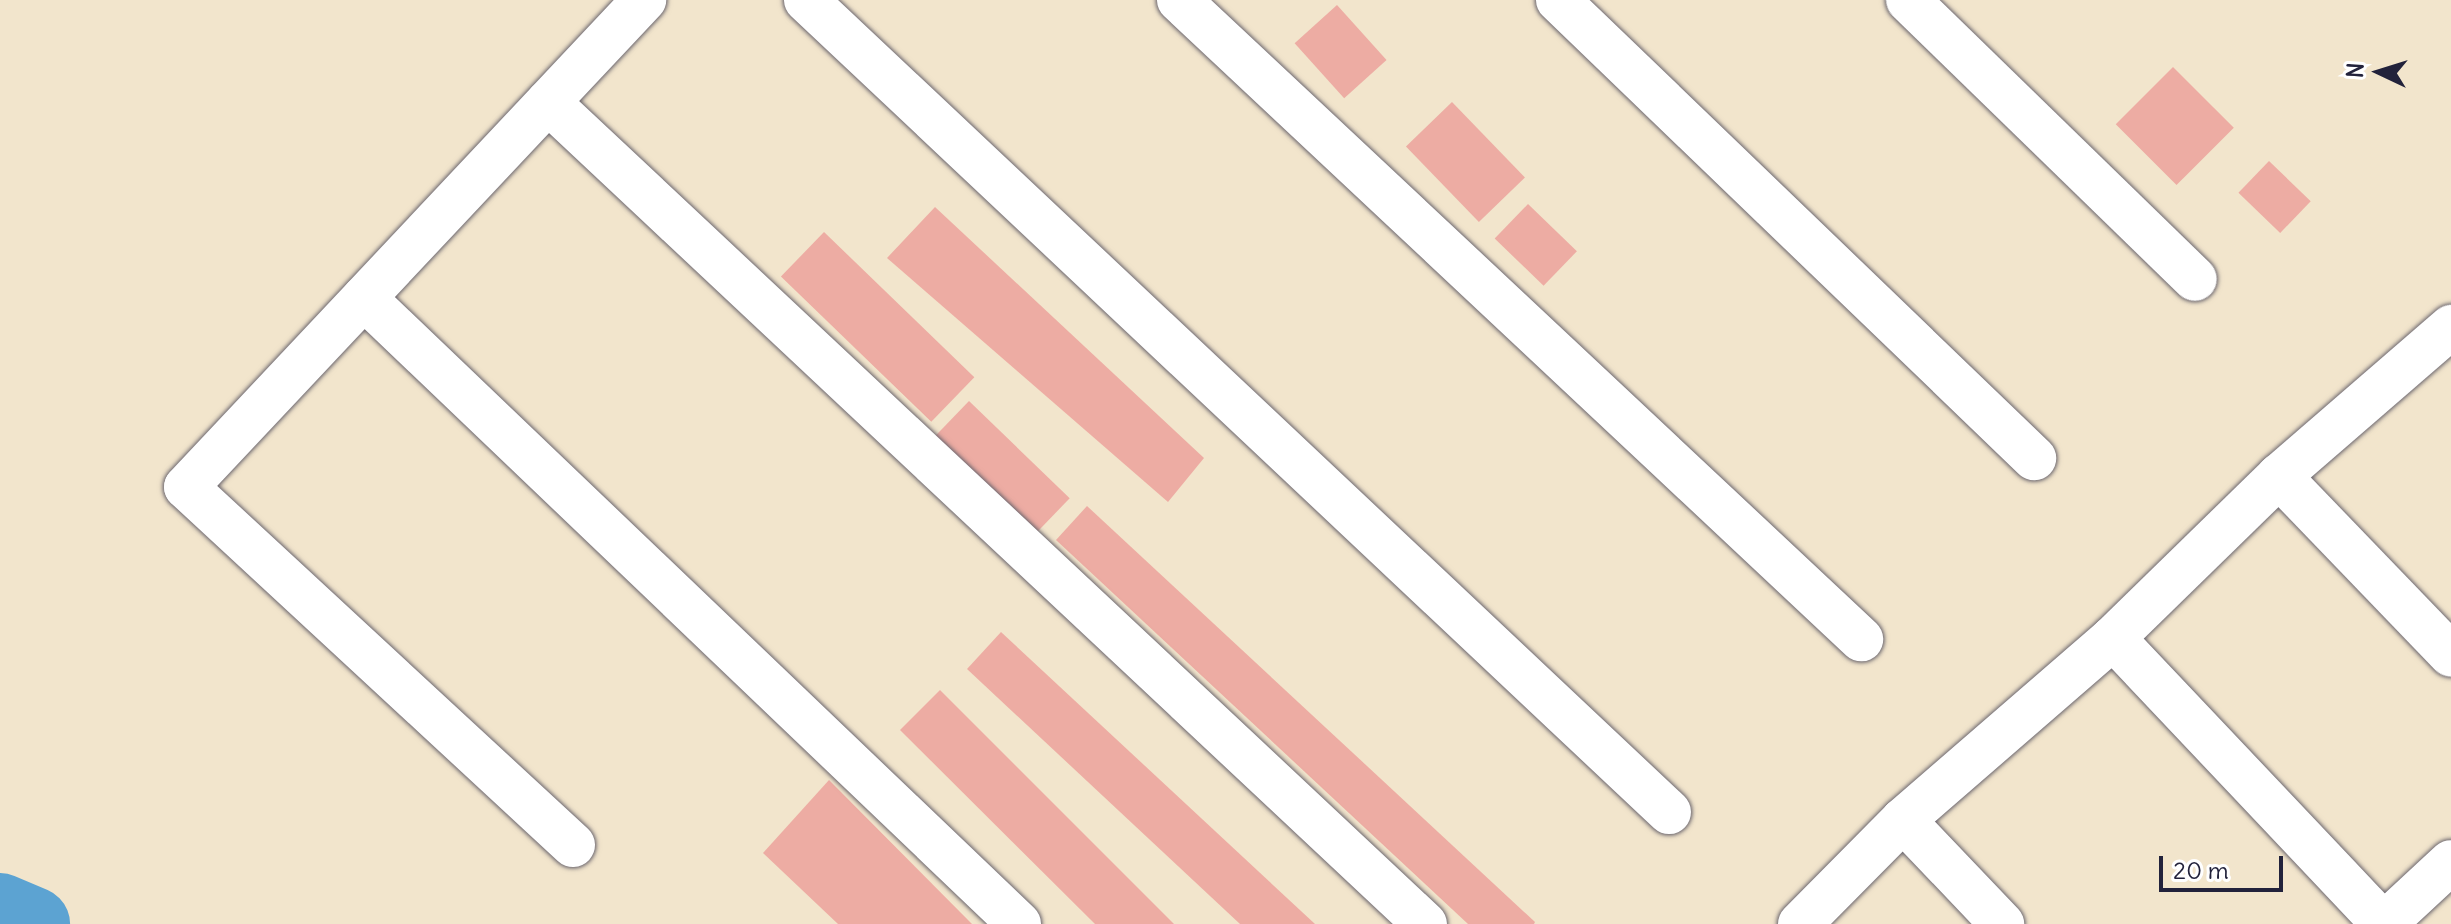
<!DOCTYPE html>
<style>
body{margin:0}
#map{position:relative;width:2451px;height:924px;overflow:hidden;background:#f2e5cc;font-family:Delius,sans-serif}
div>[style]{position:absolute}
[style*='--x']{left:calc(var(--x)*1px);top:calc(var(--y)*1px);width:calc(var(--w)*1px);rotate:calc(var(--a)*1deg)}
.river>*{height:74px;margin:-37px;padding:0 37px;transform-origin:37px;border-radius:37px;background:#5ca3d2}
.building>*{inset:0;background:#edaca3;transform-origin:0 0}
.roads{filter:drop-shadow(0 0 2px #6b666e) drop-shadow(0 0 2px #6b666e)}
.minor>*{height:44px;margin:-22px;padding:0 22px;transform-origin:22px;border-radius:22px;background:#fff}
span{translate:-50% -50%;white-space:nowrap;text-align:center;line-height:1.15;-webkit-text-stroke:7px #fff;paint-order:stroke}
.north{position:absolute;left:2339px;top:32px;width:80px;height:80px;-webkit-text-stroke:6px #fff;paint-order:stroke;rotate:274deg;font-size:22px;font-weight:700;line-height:32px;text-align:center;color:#22223b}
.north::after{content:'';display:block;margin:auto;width:28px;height:36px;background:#22223b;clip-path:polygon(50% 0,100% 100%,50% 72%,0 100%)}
.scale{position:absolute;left:2159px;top:856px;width:124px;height:36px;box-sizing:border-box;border:4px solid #22223b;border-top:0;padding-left:10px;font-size:24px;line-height:28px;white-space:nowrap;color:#22223b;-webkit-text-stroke:6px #fff;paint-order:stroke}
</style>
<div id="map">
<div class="river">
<div style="--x:0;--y:910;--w:36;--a:23"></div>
</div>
<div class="building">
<div style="left:1337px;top:5px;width:74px;height:57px;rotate:48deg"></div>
<div style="left:2173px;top:67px;width:86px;height:81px;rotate:45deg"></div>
<div style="left:1452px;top:102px;width:105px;height:64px;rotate:46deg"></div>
<div style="left:2269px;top:161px;width:58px;height:44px;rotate:44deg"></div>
<div style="left:1528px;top:204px;width:68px;height:48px;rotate:44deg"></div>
<div style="clip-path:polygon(935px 207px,1204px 458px,1168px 502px,887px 258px)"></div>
<div style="left:824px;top:232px;width:209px;height:62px;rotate:44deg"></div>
<div style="left:969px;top:401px;width:140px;height:50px;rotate:44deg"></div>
<div style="clip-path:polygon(1087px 506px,1535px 922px,1534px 924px,1468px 924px,1056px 540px)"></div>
<div style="clip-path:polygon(1001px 632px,1315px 924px,1240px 924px,967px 669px)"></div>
<div style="clip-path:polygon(940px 690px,1174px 924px,1095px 924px,900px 730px)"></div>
<div style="clip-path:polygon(829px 780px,972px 924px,838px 924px,763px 853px)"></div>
</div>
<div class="roads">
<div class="minor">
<div style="--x:806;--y:0;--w:1185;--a:43.26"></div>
<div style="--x:1179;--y:0;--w:935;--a:43.14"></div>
<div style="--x:1558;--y:0;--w:661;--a:43.9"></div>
<div style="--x:1908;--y:0;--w:400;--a:44.2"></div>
<div style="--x:548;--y:102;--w:1202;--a:43.15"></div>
<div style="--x:364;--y:298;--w:906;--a:43.7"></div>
<div style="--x:2279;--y:476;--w:248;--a:46.1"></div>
<div style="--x:2113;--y:638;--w:393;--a:46.6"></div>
<div style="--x:1903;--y:820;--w:144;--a:46.4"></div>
<div style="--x:573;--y:845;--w:527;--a:-137.23"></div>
<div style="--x:186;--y:487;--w:669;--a:-46.76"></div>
<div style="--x:1800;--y:924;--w:146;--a:-45.3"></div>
<div style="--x:1903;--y:820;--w:278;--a:-40.9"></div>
<div style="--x:2113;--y:638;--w:232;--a:-44.3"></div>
<div style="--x:2279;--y:476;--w:228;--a:-40.9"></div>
<div style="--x:2384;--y:924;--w:91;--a:-42.8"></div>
</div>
</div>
<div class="north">N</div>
<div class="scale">20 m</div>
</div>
